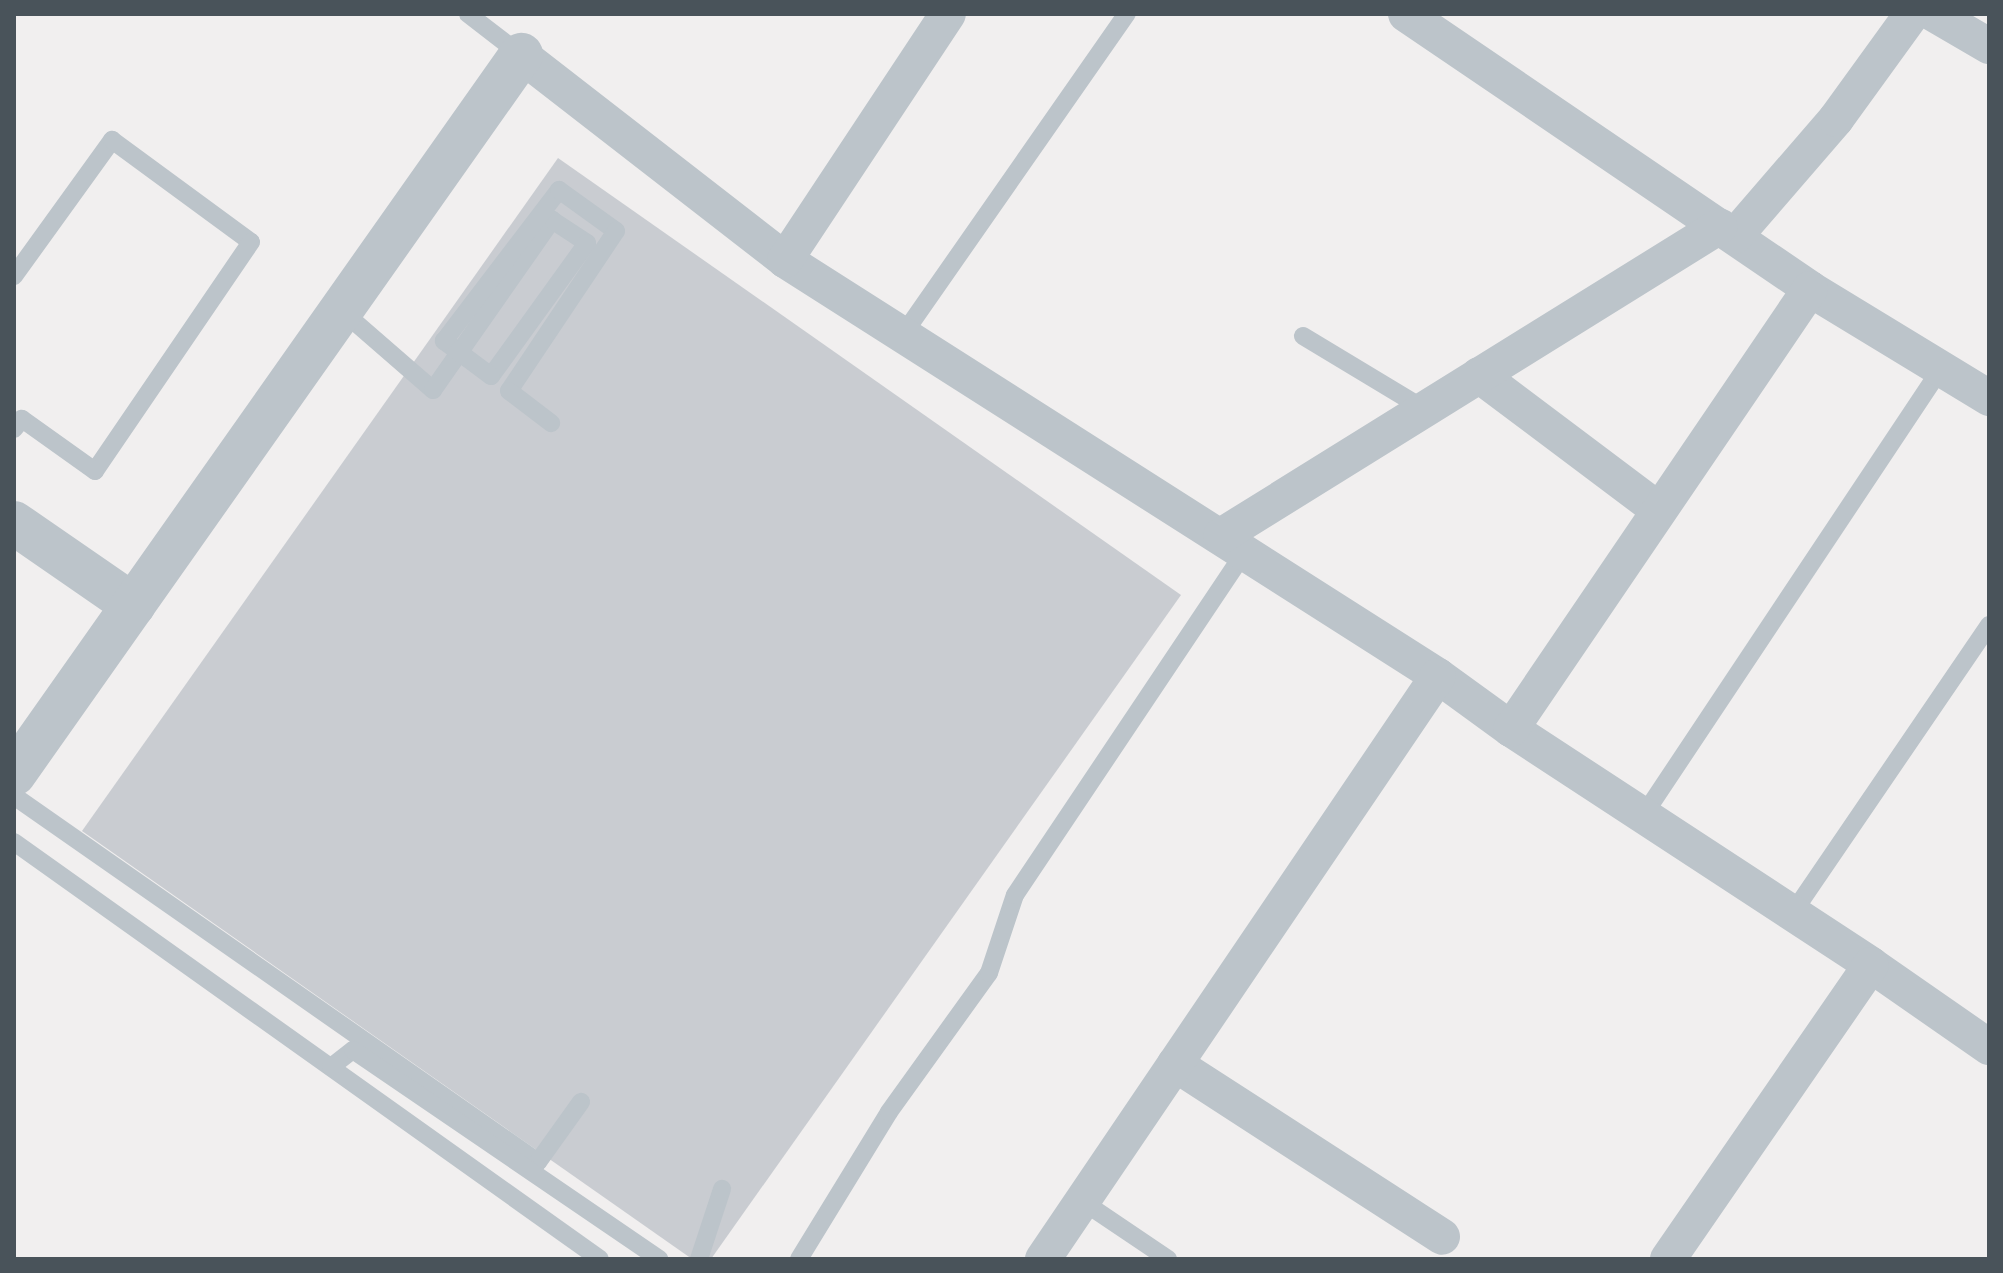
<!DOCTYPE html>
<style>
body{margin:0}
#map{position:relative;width:2003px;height:1273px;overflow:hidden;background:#f1efef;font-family:"Titillium Web",sans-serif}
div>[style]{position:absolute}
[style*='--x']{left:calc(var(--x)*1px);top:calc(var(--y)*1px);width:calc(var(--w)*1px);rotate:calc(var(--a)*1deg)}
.building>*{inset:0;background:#c9ccd1}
.service>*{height:18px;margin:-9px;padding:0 9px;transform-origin:9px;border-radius:9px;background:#bcc4ca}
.minor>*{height:36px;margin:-18px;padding:0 18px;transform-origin:18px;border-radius:18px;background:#bcc4ca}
.tertiary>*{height:44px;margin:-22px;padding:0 22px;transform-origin:22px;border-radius:22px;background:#bcc4ca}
.service-bridge>*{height:18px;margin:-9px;padding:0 9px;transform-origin:9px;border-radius:9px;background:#bcc4ca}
span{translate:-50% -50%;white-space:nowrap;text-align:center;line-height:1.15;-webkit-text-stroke:8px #fff;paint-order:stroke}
.frame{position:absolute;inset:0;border:16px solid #49535a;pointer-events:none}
</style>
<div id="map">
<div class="building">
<div style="clip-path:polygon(558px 158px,1181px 595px,711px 1259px,692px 1259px,82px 831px)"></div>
</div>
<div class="service">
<div style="--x:468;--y:14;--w:67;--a:37.7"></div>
<div style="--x:14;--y:276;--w:168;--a:-54.2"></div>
<div style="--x:112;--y:140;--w:172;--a:36.3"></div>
<div style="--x:251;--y:242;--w:277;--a:124.3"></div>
<div style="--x:95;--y:471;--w:90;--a:-144.5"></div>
<div style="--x:22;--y:419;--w:13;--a:129"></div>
<div style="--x:341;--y:310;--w:122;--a:41"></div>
<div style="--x:433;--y:390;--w:208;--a:-55"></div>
<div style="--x:552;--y:220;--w:42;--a:33.3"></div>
<div style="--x:587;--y:243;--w:164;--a:125.8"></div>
<div style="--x:902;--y:336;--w:393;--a:-55.1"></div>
<div style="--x:1303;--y:336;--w:141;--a:31.1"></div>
<div style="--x:14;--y:796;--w:639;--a:34.93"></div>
<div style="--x:538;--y:1162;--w:74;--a:-54.4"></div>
<div style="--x:1643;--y:816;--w:539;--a:-56.34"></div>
<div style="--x:14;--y:842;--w:719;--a:35.44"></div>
<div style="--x:1792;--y:914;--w:350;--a:-55.7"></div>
<div style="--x:331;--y:1067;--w:28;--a:-38"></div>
<div style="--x:353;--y:1050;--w:371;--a:34.3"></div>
<div style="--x:1082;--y:1201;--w:104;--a:34"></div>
<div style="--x:699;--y:1259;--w:74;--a:-71.8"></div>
<div style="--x:799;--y:1259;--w:172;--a:-58.5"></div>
<div style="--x:889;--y:1112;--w:171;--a:-54.3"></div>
<div style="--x:989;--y:973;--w:82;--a:-71.6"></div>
<div style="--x:1015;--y:895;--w:414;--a:-56.2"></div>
</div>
<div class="minor">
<div style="--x:1406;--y:14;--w:489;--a:34.2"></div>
<div style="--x:1810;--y:289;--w:210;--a:31.3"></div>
<div style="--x:1934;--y:14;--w:64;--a:30.2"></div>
<div style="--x:521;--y:55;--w:334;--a:37.8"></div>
<div style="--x:785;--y:260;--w:774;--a:32.5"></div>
<div style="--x:1438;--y:676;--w:90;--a:36"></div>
<div style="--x:1511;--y:729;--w:430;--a:33.2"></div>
<div style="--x:1871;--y:965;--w:144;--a:34.8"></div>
<div style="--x:1735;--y:236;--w:155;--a:-49.2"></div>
<div style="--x:1836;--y:119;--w:130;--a:-54.1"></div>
<div style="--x:785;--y:260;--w:295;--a:-56.5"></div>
<div style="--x:1479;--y:375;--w:225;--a:36.9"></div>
<div style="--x:1221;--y:536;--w:587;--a:-31.85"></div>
<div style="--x:1511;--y:729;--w:532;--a:-55.8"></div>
<div style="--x:1175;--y:1064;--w:318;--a:32.9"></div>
<div style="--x:1043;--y:1259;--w:704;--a:-55.88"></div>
<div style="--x:1668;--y:1259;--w:357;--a:-55.4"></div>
</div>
<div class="tertiary">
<div style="--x:14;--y:523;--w:145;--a:34.6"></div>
<div style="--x:14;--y:774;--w:880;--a:-54.81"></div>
</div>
<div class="service-bridge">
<div style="--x:491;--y:376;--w:59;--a:-143.3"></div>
<div style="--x:444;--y:341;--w:190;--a:-52.7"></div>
<div style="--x:559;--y:190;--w:70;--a:35.7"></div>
<div style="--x:616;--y:231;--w:192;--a:123.8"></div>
<div style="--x:509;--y:391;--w:53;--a:37.3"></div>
</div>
<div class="frame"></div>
</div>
